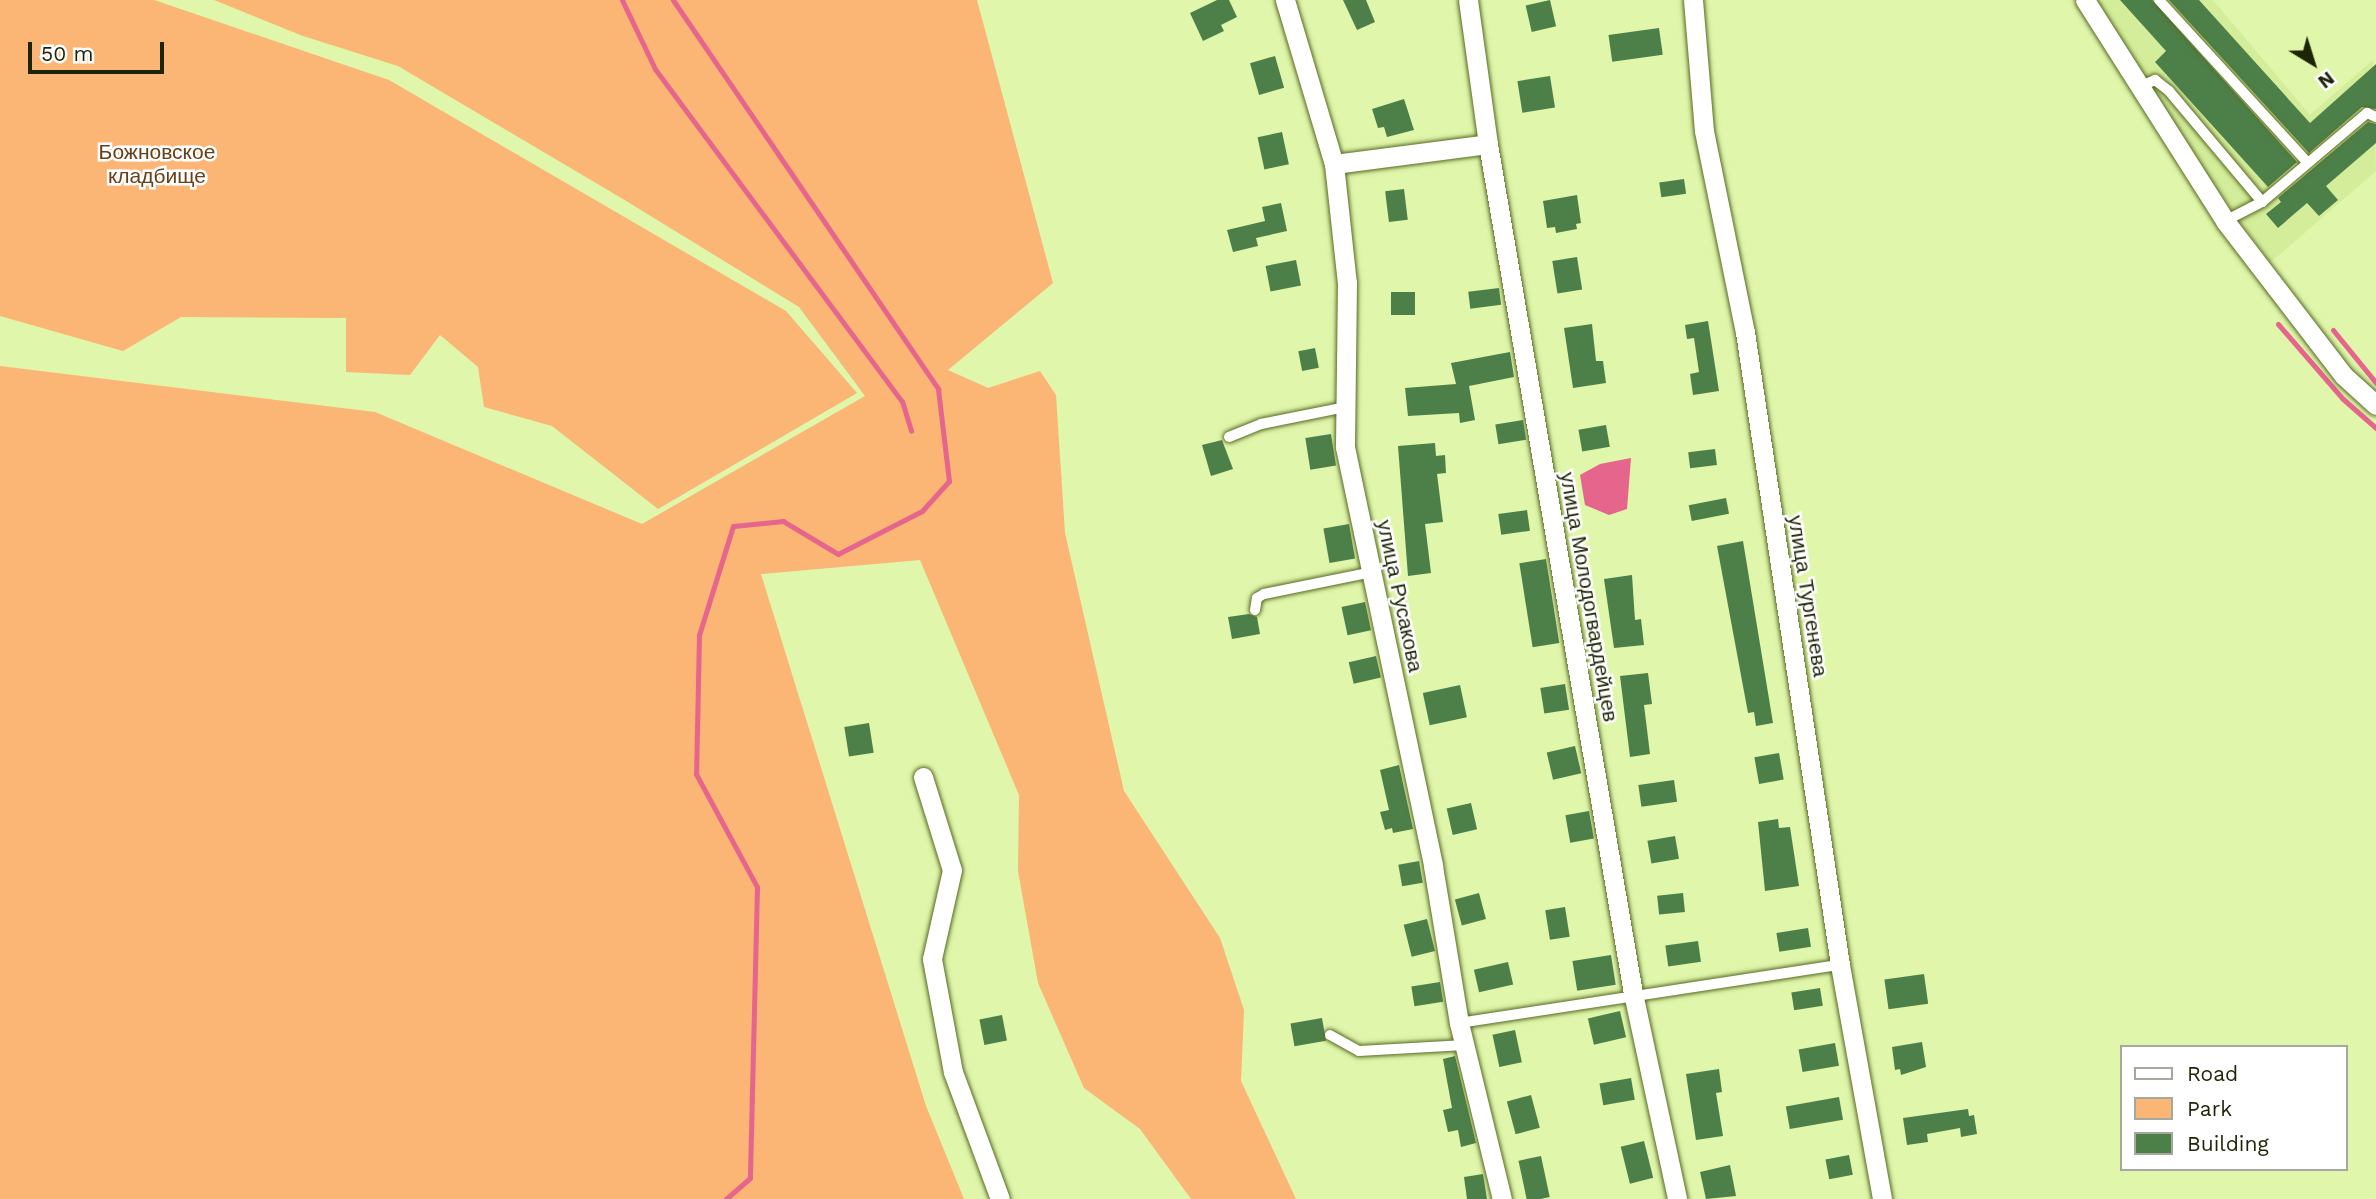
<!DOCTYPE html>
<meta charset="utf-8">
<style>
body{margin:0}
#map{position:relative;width:2376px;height:1199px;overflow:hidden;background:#dff6ab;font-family:"Work Sans",sans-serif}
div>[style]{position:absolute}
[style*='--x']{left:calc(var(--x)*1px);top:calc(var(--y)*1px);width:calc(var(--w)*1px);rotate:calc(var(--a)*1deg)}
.built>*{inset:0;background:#d4ed9a}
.green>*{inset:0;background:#fbb574}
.water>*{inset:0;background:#e5658d}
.stream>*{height:5px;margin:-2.5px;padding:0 2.5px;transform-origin:2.5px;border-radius:2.5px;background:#e5658d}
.building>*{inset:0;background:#4d8049;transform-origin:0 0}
.roads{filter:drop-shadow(0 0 2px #576a21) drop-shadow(0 0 2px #576a21)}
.service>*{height:10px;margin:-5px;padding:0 5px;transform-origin:5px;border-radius:5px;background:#fff}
.minor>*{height:19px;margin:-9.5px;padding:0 9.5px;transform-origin:9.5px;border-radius:9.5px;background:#fff}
span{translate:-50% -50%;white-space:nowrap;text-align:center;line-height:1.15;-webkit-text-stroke:5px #fff;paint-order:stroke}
.park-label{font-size:21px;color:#684018}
.street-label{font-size:21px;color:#1d2507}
.legend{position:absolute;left:2120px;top:1045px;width:228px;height:126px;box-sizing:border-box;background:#fff;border:2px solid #a5a89c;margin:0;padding:9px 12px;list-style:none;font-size:21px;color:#1d2507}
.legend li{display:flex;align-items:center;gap:14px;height:35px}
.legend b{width:35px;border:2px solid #a5a89c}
.north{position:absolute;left:2278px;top:28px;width:70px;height:70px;-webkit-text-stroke:5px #fff;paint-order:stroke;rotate:142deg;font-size:19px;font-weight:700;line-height:28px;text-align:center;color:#1d2507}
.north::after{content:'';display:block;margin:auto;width:24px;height:32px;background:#1d2507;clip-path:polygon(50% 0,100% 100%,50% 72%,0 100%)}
.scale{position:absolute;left:28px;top:42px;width:136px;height:32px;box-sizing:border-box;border:4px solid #1d2507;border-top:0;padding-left:9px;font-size:21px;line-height:24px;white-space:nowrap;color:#1d2507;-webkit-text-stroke:5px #fff;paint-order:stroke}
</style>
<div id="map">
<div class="built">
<div style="clip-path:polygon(2095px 0,2213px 0,2310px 115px,2373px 60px,2376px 171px,2270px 263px,2149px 93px)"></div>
</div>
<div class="green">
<div style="clip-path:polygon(0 0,154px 0,389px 80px,786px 311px,857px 393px,658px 509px,552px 426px,484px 407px,478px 367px,440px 335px,410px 375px,346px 372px,346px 318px,181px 317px,123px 351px,0 316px)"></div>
<div style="clip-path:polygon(214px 0,977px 0,1053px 283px,948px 370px,988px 388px,1040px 371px,1056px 395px,1065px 533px,1124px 791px,1220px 938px,1244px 1010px,1241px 1081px,1296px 1199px,1191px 1199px,1140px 1129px,1084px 1088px,1038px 983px,1018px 871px,1019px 795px,920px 560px,761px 574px,926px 1106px,964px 1199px,0 1199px,0 366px,375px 412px,642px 524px,865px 396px,799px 307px,623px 199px,398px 66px,303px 36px)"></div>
</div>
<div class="water">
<div style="clip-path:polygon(1631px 458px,1627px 509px,1609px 515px,1585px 505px,1580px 475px,1600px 464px)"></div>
</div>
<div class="stream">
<div style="--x:622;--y:0;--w:76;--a:64.4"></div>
<div style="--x:655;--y:69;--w:414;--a:53.4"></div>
<div style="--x:902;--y:401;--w:31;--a:73"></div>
<div style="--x:673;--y:0;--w:471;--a:55.7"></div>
<div style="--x:938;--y:389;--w:93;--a:83.2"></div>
<div style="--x:949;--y:481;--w:40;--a:132"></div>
<div style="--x:922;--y:511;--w:94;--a:152.9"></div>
<div style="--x:838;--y:554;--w:64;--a:-149"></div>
<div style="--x:783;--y:521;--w:50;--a:174.3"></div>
<div style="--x:733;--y:526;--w:114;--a:107.3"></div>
<div style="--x:699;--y:635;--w:139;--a:91.2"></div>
<div style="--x:696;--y:774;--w:128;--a:61.6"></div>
<div style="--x:757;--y:887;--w:291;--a:91.4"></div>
<div style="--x:750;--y:1178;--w:32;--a:139"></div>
<div style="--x:2278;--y:324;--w:99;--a:49.1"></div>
<div style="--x:2343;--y:399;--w:44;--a:41.3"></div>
<div style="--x:2333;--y:330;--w:68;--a:50.9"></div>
</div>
<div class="building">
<div style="clip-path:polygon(1217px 0,1229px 0,1237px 17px,1221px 25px,1224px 31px,1203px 41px,1190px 13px)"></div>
<div style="clip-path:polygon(1343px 0,1366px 0,1375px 22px,1357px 30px)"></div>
<div style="left:1550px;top:0;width:27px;height:25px;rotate:77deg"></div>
<div style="clip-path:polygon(2120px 0,2152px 0,2297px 162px,2268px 187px,2155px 62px,2166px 51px)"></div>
<div style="clip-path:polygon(2169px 0,2199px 0,2310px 123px,2376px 64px,2376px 109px,2362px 107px,2309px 153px)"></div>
<div style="left:1659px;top:28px;width:27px;height:51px;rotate:82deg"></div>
<div style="left:1275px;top:56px;width:33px;height:26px;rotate:74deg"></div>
<div style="left:1550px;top:76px;width:32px;height:33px;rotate:81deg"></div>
<div style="clip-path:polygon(1404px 99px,1414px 130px,1387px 137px,1384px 127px,1378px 128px,1372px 109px)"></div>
<div style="clip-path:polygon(2368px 122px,2376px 124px,2376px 143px,2326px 186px,2338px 200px,2319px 216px,2307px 203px,2278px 228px,2266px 214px,2281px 202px,2278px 198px)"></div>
<div style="left:1282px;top:132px;width:33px;height:25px;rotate:78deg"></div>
<div style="left:1684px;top:179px;width:15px;height:25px;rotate:82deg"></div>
<div style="left:1404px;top:189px;width:31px;height:19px;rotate:83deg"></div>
<div style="clip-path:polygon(1577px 195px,1581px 223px,1576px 224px,1577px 229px,1556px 233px,1555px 227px,1547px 228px,1543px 201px)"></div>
<div style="clip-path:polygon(1281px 203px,1287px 231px,1256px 238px,1258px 246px,1233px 252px,1227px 230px,1265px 221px,1262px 207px)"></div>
<div style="left:1577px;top:257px;width:33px;height:25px;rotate:81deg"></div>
<div style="left:1296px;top:260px;width:26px;height:31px;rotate:79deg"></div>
<div style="left:1499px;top:288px;width:17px;height:31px;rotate:83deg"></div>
<div style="left:1391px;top:292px;width:24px;height:23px"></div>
<div style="clip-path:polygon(1708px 321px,1719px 391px,1693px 395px,1690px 374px,1699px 372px,1694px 338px,1687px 339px,1685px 325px)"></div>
<div style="clip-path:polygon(1592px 324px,1596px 361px,1603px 361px,1606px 383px,1573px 388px,1564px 328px)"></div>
<div style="left:1315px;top:348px;width:20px;height:17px;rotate:79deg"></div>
<div style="clip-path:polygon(1510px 352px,1514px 377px,1469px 386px,1475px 420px,1460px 423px,1459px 413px,1408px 416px,1405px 388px,1456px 384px,1451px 363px)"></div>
<div style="left:1523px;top:420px;width:20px;height:28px;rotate:81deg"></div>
<div style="left:1606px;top:425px;width:22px;height:28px;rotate:80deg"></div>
<div style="left:1331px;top:434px;width:32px;height:26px;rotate:81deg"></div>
<div style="clip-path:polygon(1222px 440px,1233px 469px,1211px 476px,1202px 445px)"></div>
<div style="clip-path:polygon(1435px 443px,1436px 456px,1445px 455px,1446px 473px,1437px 474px,1443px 522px,1425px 524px,1431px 573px,1408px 576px,1398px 446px)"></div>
<div style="left:1715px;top:449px;width:16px;height:27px;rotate:83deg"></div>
<div style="left:1726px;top:498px;width:16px;height:38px;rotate:79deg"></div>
<div style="left:1527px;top:510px;width:21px;height:29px;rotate:82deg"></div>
<div style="left:1349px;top:524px;width:35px;height:26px;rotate:80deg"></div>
<div style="clip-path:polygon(1743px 541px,1773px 723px,1756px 726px,1754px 712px,1748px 713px,1717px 546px)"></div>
<div style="left:1546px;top:559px;width:85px;height:27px;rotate:81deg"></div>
<div style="clip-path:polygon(1632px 575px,1635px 620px,1641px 619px,1644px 645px,1614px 648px,1604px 579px)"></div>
<div style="left:1365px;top:602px;width:29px;height:24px;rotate:78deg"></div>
<div style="clip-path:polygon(1249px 614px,1257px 617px,1260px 634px,1232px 639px,1228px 617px)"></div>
<div style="left:1376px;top:656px;width:22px;height:28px;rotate:77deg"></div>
<div style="clip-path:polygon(1648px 673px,1652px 704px,1644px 705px,1650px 754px,1630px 757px,1620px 676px)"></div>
<div style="left:1565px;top:684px;width:26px;height:25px;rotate:81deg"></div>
<div style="left:1460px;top:685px;width:33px;height:38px;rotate:78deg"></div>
<div style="left:869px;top:723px;width:30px;height:25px;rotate:81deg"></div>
<div style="left:1575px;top:746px;width:28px;height:29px;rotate:77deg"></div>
<div style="left:1779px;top:753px;width:27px;height:25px;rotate:80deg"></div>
<div style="clip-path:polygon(1399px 765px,1413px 829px,1393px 833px,1392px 828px,1385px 830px,1380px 812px,1389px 810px,1380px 770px)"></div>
<div style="left:1674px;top:780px;width:22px;height:36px;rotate:82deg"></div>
<div style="left:1471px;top:803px;width:27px;height:25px;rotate:77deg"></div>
<div style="left:1589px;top:811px;width:28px;height:24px;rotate:80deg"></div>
<div style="clip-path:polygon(1778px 819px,1779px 828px,1790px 827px,1799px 886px,1765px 891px,1758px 822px)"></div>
<div style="left:1675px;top:836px;width:23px;height:28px;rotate:80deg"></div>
<div style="left:1419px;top:861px;width:22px;height:21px;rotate:80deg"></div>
<div style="left:1479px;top:893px;width:27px;height:25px;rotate:75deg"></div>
<div style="left:1683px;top:893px;width:19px;height:26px;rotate:84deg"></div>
<div style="left:1565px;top:907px;width:30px;height:20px;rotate:81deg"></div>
<div style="left:1427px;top:919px;width:33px;height:24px;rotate:76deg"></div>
<div style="left:1808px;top:928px;width:19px;height:32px;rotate:81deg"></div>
<div style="left:1698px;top:941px;width:21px;height:33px;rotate:82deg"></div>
<div style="left:1611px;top:955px;width:30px;height:39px;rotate:81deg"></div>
<div style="left:1508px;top:962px;width:23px;height:35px;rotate:77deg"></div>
<div style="left:1924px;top:974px;width:30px;height:40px;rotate:82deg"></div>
<div style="left:1440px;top:982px;width:20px;height:29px;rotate:81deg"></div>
<div style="left:1820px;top:988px;width:18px;height:29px;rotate:81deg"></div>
<div style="left:1620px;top:1011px;width:27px;height:33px;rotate:77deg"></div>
<div style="left:1002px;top:1015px;width:26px;height:23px;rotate:79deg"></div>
<div style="left:1322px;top:1018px;width:23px;height:32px;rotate:80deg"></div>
<div style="left:1515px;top:1030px;width:33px;height:23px;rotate:78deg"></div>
<div style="clip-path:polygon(1922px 1042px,1926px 1067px,1901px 1075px,1900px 1069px,1895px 1070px,1892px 1047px)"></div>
<div style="left:1835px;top:1043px;width:23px;height:37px;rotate:80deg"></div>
<div style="clip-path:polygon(1455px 1056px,1476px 1143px,1461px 1147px,1458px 1130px,1448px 1132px,1443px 1110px,1452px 1108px,1443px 1059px)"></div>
<div style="clip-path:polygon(1719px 1069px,1722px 1092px,1716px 1093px,1723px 1136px,1696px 1140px,1686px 1074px)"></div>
<div style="left:1631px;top:1078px;width:22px;height:32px;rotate:80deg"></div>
<div style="left:1531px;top:1095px;width:34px;height:25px;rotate:75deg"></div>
<div style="left:1839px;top:1097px;width:23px;height:54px;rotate:80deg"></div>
<div style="clip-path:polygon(1968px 1109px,1969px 1116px,1974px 1115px,1977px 1134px,1961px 1137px,1960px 1128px,1927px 1134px,1928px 1142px,1907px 1145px,1903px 1118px)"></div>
<div style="left:1644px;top:1141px;width:38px;height:24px;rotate:76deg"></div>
<div style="left:1849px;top:1155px;width:20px;height:24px;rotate:79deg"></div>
<div style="left:1541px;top:1156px;width:42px;height:23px;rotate:78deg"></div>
<div style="clip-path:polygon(1730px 1165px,1736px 1196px,1706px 1199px,1700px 1172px)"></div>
<div style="clip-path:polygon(1483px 1174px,1487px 1199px,1467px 1199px,1464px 1177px)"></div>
</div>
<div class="roads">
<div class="service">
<div style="--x:2159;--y:0;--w:217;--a:47.6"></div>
<div style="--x:2137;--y:88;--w:20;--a:-24"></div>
<div style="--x:2155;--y:80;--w:18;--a:38"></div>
<div style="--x:2169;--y:91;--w:145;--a:50"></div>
<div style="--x:2225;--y:221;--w:42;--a:-27.2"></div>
<div style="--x:2262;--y:202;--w:138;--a:-40.3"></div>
<div style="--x:2367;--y:113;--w:10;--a:24"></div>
<div style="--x:1229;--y:437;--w:35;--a:-22"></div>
<div style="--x:1261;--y:424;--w:87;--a:-11.3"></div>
<div style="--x:1255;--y:610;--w:12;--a:-81"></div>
<div style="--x:1257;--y:598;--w:8;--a:-30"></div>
<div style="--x:1264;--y:594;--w:110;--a:-11.5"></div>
<div style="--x:1459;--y:1023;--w:385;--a:-8.7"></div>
<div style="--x:1330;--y:1035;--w:33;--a:29"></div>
<div style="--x:1359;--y:1051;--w:106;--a:-3.2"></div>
</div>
<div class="minor">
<div style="--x:1285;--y:0;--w:171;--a:73.4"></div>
<div style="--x:1334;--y:164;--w:120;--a:83.8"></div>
<div style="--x:1347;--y:283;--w:164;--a:90.7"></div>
<div style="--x:1345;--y:447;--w:428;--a:78.1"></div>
<div style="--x:1433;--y:866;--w:159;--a:80.6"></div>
<div style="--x:1459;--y:1023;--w:181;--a:76.3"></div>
<div style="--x:1468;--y:0;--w:145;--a:82.1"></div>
<div style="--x:1488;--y:144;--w:861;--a:80.31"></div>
<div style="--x:1633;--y:993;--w:211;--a:77.9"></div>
<div style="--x:1693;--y:0;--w:131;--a:85.2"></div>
<div style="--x:1704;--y:131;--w:205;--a:78.5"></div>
<div style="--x:1745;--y:332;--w:640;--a:81.46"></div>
<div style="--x:1840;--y:965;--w:238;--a:79.8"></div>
<div style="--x:2085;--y:0;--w:262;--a:57.6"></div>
<div style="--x:2225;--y:221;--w:195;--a:52.5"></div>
<div style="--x:2344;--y:376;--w:43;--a:42.2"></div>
<div style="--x:1334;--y:164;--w:155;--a:-7.4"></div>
<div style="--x:923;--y:777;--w:97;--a:72.7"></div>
<div style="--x:952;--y:870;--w:91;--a:102.7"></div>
<div style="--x:932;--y:959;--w:115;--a:79.5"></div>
<div style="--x:953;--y:1072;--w:135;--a:69.7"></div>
</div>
</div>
<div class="park-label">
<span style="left:157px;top:164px">Божновское<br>кладбище</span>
</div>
<div class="street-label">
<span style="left:1400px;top:596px;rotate:78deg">улица Русакова</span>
<span style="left:1808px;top:596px;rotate:81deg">улица Тургенева</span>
<span style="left:1589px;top:597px;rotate:80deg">улица Молодогвардейцев</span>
</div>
<ul class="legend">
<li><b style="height:9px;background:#fff"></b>Road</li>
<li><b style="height:19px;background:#fbb574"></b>Park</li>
<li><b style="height:19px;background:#4d8049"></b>Building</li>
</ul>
<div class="north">N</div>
<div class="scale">50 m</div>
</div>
